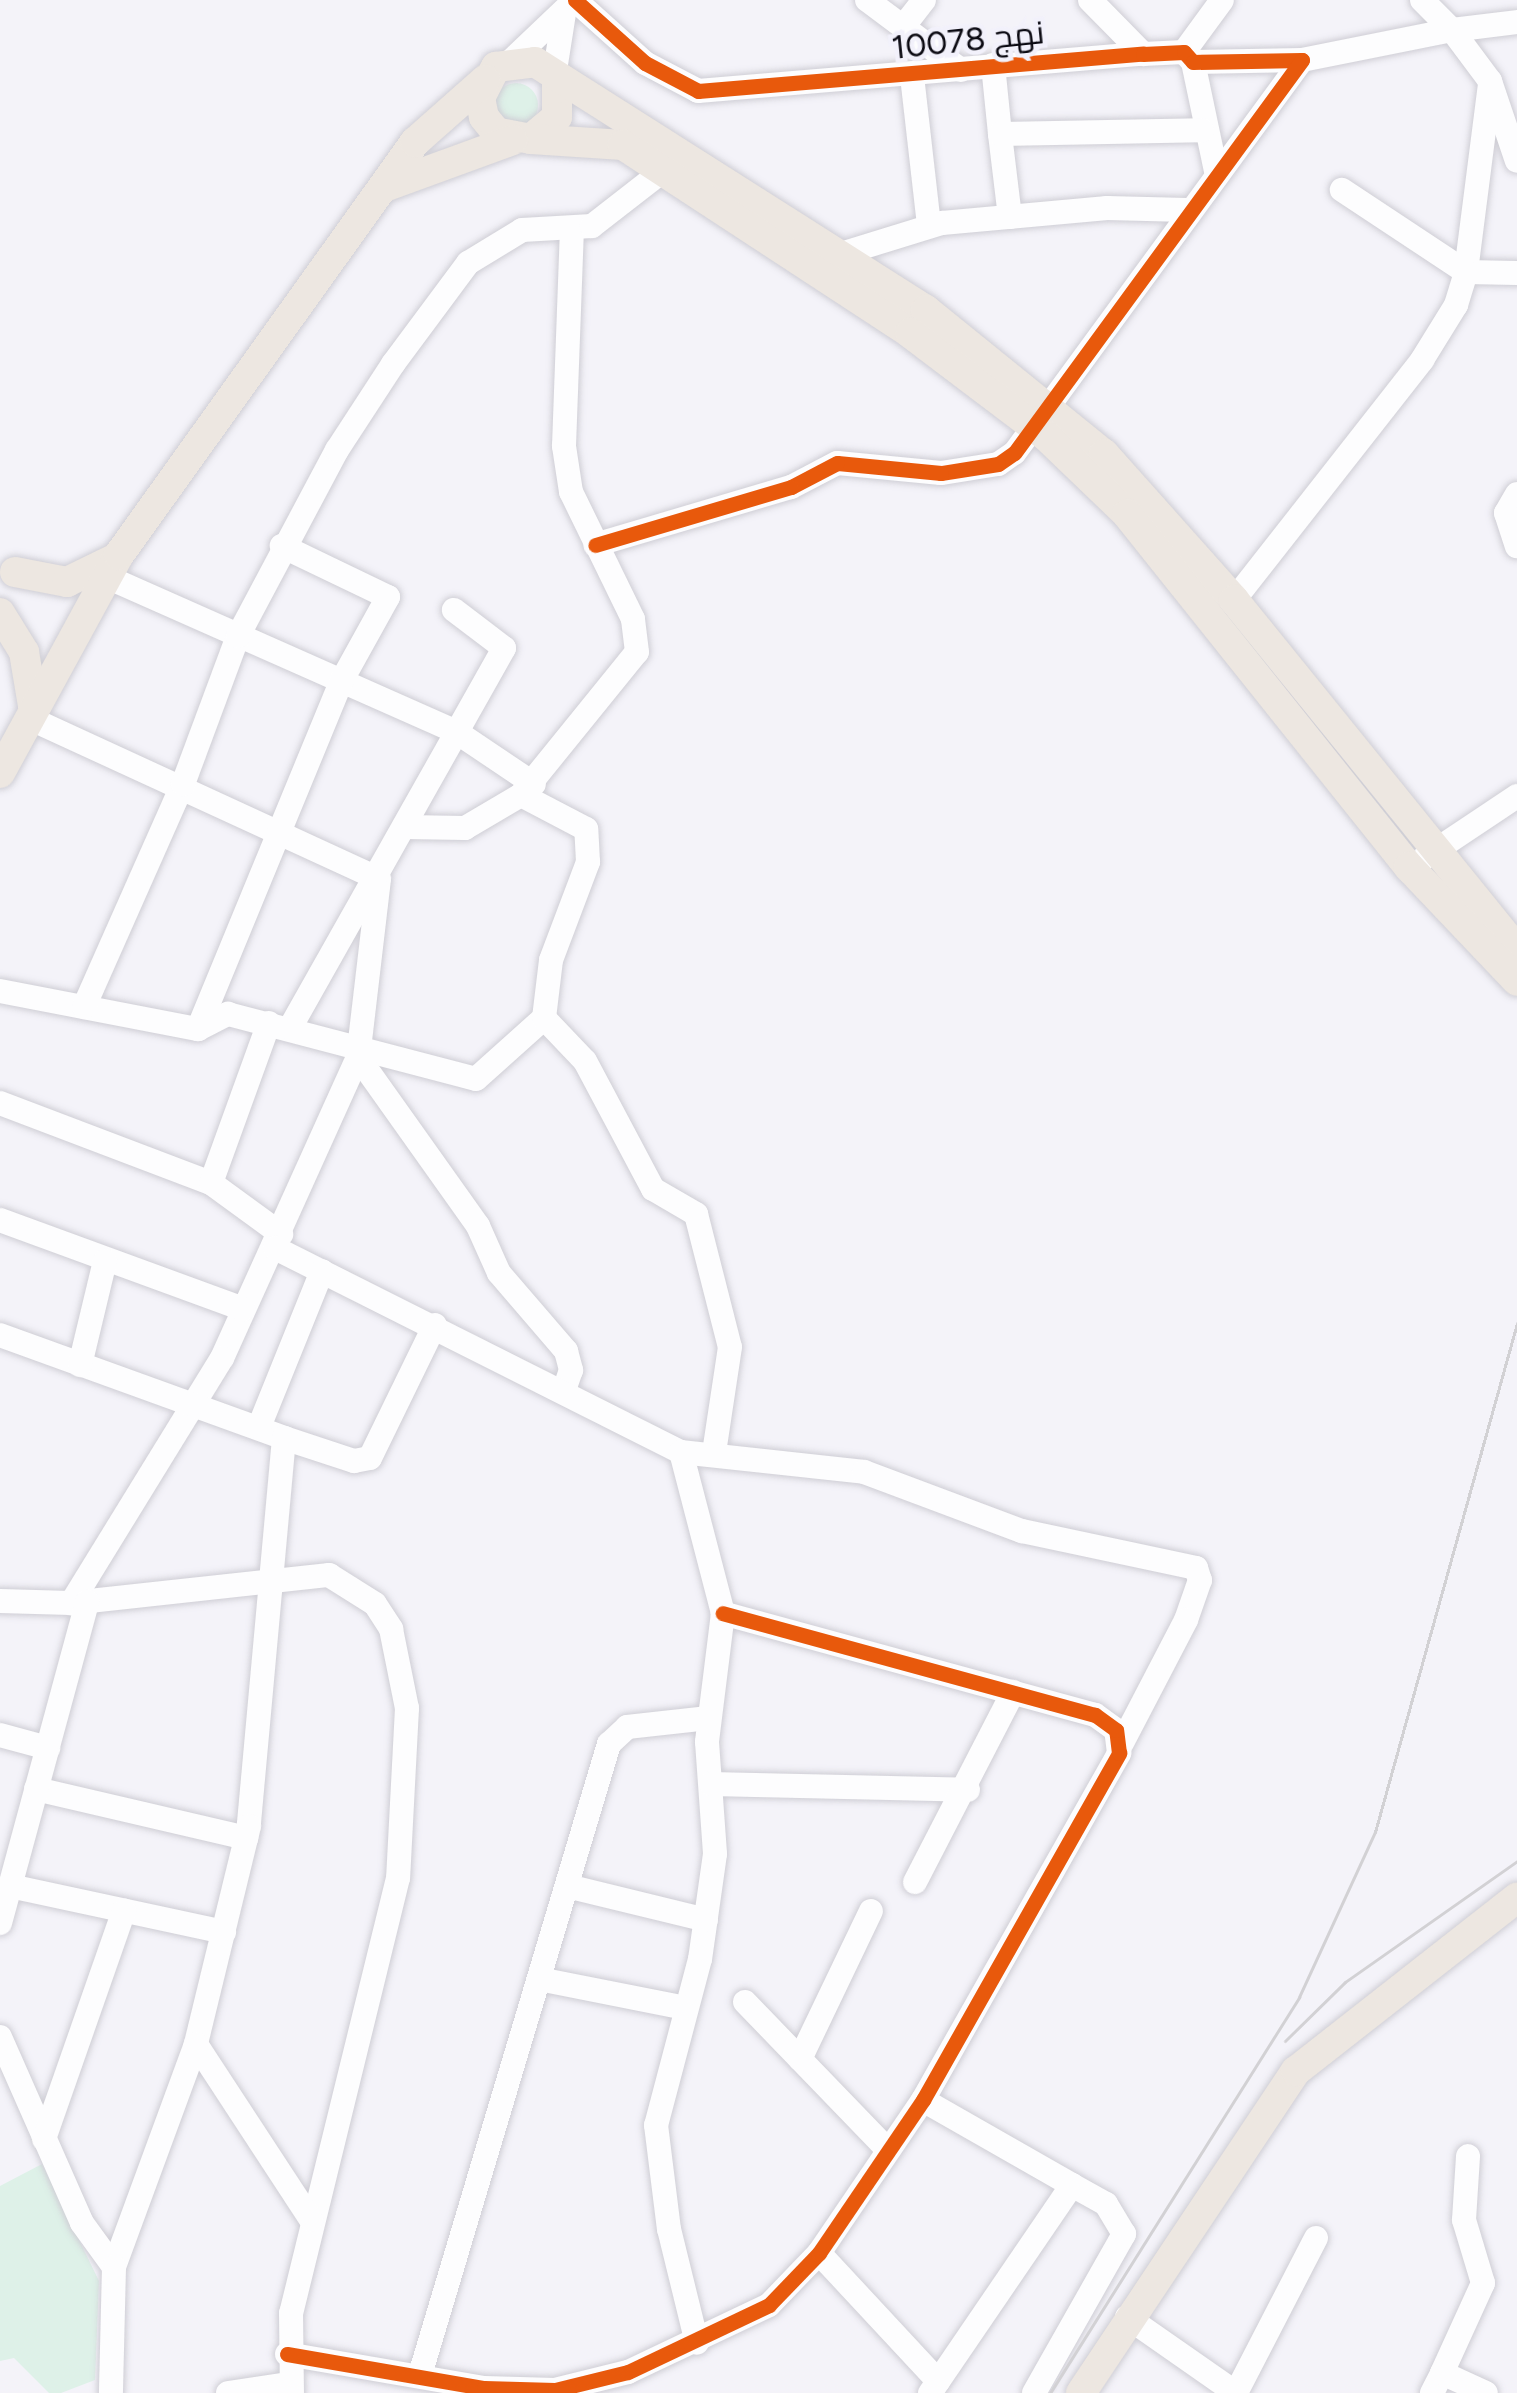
<!DOCTYPE html>
<meta charset="utf-8">
<style>
body{margin:0}
#map{position:relative;width:1517px;height:2393px;overflow:hidden;background:#f4f3f9;font-family:Figtree,Cairo,sans-serif}
div>[style]{position:absolute}
[style*='--x']{left:calc(var(--x)*1px);top:calc(var(--y)*1px);width:calc(var(--w)*1px);rotate:calc(var(--a)*1deg)}
.green>*{inset:0;background:#def1e8}
.round{border-radius:50%}
.roads{filter:drop-shadow(0 0 3px #cfced5) drop-shadow(0 0 3px #cfced5)}
.minor>*{height:24px;margin:-12px;padding:0 12px;transform-origin:12px;border-radius:12px;background:#fdfdfe}
.major>*{height:30px;margin:-15px;padding:0 15px;transform-origin:15px;border-radius:15px;background:#ede7e1}
.tram>*{height:3px;margin:-1.5px;padding:0 1.5px;transform-origin:1.5px;border-radius:1.5px;background:#d2d1d4}
.cycleway>*{height:15px;margin:-7.5px;padding:0 7.5px;transform-origin:7.5px;border-radius:7.5px;background:#e8590c}
span{translate:-50% -50%;white-space:nowrap;text-align:center;line-height:1.15;-webkit-text-stroke:9px #f2f1fb;paint-order:stroke}
.street-label{font-size:33px;color:#0b0a12}
</style>
<div id="map">
<div class="green">
<div class="round" style="left:494px;top:83px;width:44px;height:44px"></div>
<div style="clip-path:polygon(42px 2164px,99px 2281px,95px 2380px,61px 2393px,49px 2393px,14px 2358px,0 2361px,0 2186px)"></div>
</div>
<div class="roads">
<div class="minor">
<div style="--x:575;--y:0;--w:94;--a:42"></div>
<div style="--x:645;--y:63;--w:60;--a:27.8"></div>
<div style="--x:698;--y:91;--w:447;--a:-4.8"></div>
<div style="--x:1143;--y:54;--w:41;--a:-2.8"></div>
<div style="--x:1184;--y:52;--w:13;--a:48"></div>
<div style="--x:1193;--y:62;--w:109;--a:-1.1"></div>
<div style="--x:1302;--y:60;--w:487;--a:126.2"></div>
<div style="--x:1014;--y:453;--w:19;--a:145"></div>
<div style="--x:998;--y:464;--w:58;--a:171"></div>
<div style="--x:941;--y:473;--w:104;--a:-174.5"></div>
<div style="--x:837;--y:463;--w:52;--a:152.4"></div>
<div style="--x:791;--y:487;--w:204;--a:163.5"></div>
<div style="--x:867;--y:0;--w:117;--a:36.7"></div>
<div style="--x:1090;--y:0;--w:76;--a:45.5"></div>
<div style="--x:1422;--y:0;--w:42;--a:45"></div>
<div style="--x:1452;--y:30;--w:65;--a:-7"></div>
<div style="--x:903;--y:27;--w:34;--a:-52"></div>
<div style="--x:1184;--y:52;--w:64;--a:-53.8"></div>
<div style="--x:512;--y:60;--w:87;--a:-43.6"></div>
<div style="--x:1302;--y:60;--w:153;--a:-11.3"></div>
<div style="--x:1452;--y:30;--w:64;--a:53.3"></div>
<div style="--x:1490;--y:81;--w:84;--a:71.4"></div>
<div style="--x:1193;--y:62;--w:111;--a:78.1"></div>
<div style="--x:993;--y:65;--w:69;--a:84.2"></div>
<div style="--x:912;--y:76;--w:151;--a:83.5"></div>
<div style="--x:554;--y:77;--w:65;--a:-81.1"></div>
<div style="--x:1490;--y:84;--w:190;--a:97.3"></div>
<div style="--x:1466;--y:272;--w:51;--a:1.1"></div>
<div style="--x:1010;--y:217;--w:84;--a:-96.9"></div>
<div style="--x:1000;--y:134;--w:202;--a:-1.1"></div>
<div style="--x:841;--y:254;--w:106;--a:-17.1"></div>
<div style="--x:942;--y:223;--w:166;--a:-5.2"></div>
<div style="--x:1107;--y:208;--w:80;--a:1.4"></div>
<div style="--x:1517;--y:494;--w:22;--a:120"></div>
<div style="--x:1506;--y:513;--w:35;--a:72"></div>
<div style="--x:107;--y:577;--w:381;--a:23.9"></div>
<div style="--x:455;--y:731;--w:95;--a:33.9"></div>
<div style="--x:1234;--y:600;--w:305;--a:-51.9"></div>
<div style="--x:1422;--y:360;--w:65;--a:-58.3"></div>
<div style="--x:1456;--y:305;--w:34;--a:-73"></div>
<div style="--x:1466;--y:272;--w:149;--a:-146.5"></div>
<div style="--x:29;--y:718;--w:385;--a:24.7"></div>
<div style="--x:379;--y:879;--w:179;--a:96.7"></div>
<div style="--x:358;--y:1057;--w:330;--a:114.3"></div>
<div style="--x:222;--y:1358;--w:288;--a:121.6"></div>
<div style="--x:405;--y:827;--w:60;--a:1"></div>
<div style="--x:465;--y:828;--w:65;--a:-30.5"></div>
<div style="--x:521;--y:795;--w:184;--a:-51"></div>
<div style="--x:637;--y:652;--w:33;--a:-97"></div>
<div style="--x:633;--y:619;--w:141;--a:-116"></div>
<div style="--x:571;--y:492;--w:47;--a:-98.7"></div>
<div style="--x:564;--y:446;--w:214;--a:-87.9"></div>
<div style="--x:1424;--y:858;--w:112;--a:-33.7"></div>
<div style="--x:0;--y:991;--w:202;--a:10.9"></div>
<div style="--x:198;--y:1029;--w:34;--a:-27"></div>
<div style="--x:228;--y:1014;--w:256;--a:14.7"></div>
<div style="--x:476;--y:1079;--w:91;--a:-41.9"></div>
<div style="--x:544;--y:1018;--w:58;--a:-83.1"></div>
<div style="--x:551;--y:960;--w:105;--a:-69.3"></div>
<div style="--x:588;--y:862;--w:33;--a:-93"></div>
<div style="--x:586;--y:829;--w:73;--a:-152.4"></div>
<div style="--x:84;--y:1007;--w:244;--a:-66.1"></div>
<div style="--x:183;--y:784;--w:158;--a:-69.6"></div>
<div style="--x:238;--y:636;--w:211;--a:-62"></div>
<div style="--x:337;--y:450;--w:103;--a:-56.9"></div>
<div style="--x:393;--y:364;--w:126;--a:-53.4"></div>
<div style="--x:468;--y:263;--w:63;--a:-31.4"></div>
<div style="--x:522;--y:230;--w:70;--a:-3.3"></div>
<div style="--x:592;--y:226;--w:91;--a:-37.9"></div>
<div style="--x:544;--y:1018;--w:59;--a:46.4"></div>
<div style="--x:585;--y:1061;--w:145;--a:62"></div>
<div style="--x:653;--y:1189;--w:50;--a:30.2"></div>
<div style="--x:696;--y:1214;--w:137;--a:75.7"></div>
<div style="--x:730;--y:1347;--w:107;--a:98.6"></div>
<div style="--x:290;--y:1028;--w:436;--a:-60.6"></div>
<div style="--x:504;--y:648;--w:63;--a:-142.8"></div>
<div style="--x:198;--y:1029;--w:378;--a:-67.6"></div>
<div style="--x:342;--y:680;--w:95;--a:-61"></div>
<div style="--x:388;--y:597;--w:118;--a:-154.3"></div>
<div style="--x:358;--y:1057;--w:207;--a:54.6"></div>
<div style="--x:478;--y:1226;--w:51;--a:65.9"></div>
<div style="--x:499;--y:1273;--w:103;--a:49.3"></div>
<div style="--x:566;--y:1351;--w:20;--a:75"></div>
<div style="--x:571;--y:1370;--w:21;--a:109"></div>
<div style="--x:0;--y:1103;--w:226;--a:20.8"></div>
<div style="--x:211;--y:1183;--w:87;--a:36.1"></div>
<div style="--x:211;--y:1183;--w:170;--a:-70.1"></div>
<div style="--x:0;--y:1220;--w:259;--a:20.1"></div>
<div style="--x:275;--y:1248;--w:454;--a:26.7"></div>
<div style="--x:681;--y:1452;--w:184;--a:6.2"></div>
<div style="--x:864;--y:1472;--w:169;--a:20.5"></div>
<div style="--x:1022;--y:1531;--w:178;--a:12"></div>
<div style="--x:1196;--y:1568;--w:13;--a:72"></div>
<div style="--x:1200;--y:1580;--w:42;--a:109.3"></div>
<div style="--x:1186;--y:1620;--w:139;--a:117.5"></div>
<div style="--x:0;--y:1335;--w:302;--a:19.9"></div>
<div style="--x:284;--y:1438;--w:390;--a:95.2"></div>
<div style="--x:249;--y:1826;--w:224;--a:103.7"></div>
<div style="--x:196;--y:2044;--w:238;--a:110.2"></div>
<div style="--x:80;--y:1365;--w:107;--a:-76.5"></div>
<div style="--x:259;--y:1427;--w:168;--a:-68"></div>
<div style="--x:284;--y:1438;--w:74;--a:18.2"></div>
<div style="--x:354;--y:1461;--w:16;--a:-11"></div>
<div style="--x:370;--y:1458;--w:148;--a:-64"></div>
<div style="--x:681;--y:1452;--w:166;--a:75.4"></div>
<div style="--x:723;--y:1613;--w:130;--a:97.1"></div>
<div style="--x:707;--y:1742;--w:112;--a:85.9"></div>
<div style="--x:715;--y:1854;--w:106;--a:98.1"></div>
<div style="--x:700;--y:1959;--w:172;--a:104.8"></div>
<div style="--x:656;--y:2125;--w:105;--a:82.9"></div>
<div style="--x:669;--y:2229;--w:117;--a:76.2"></div>
<div style="--x:0;--y:1601;--w:71;--a:1.6"></div>
<div style="--x:71;--y:1603;--w:260;--a:-6.2"></div>
<div style="--x:329;--y:1575;--w:54;--a:32.2"></div>
<div style="--x:375;--y:1604;--w:30;--a:57"></div>
<div style="--x:391;--y:1629;--w:81;--a:78.6"></div>
<div style="--x:407;--y:1708;--w:170;--a:93"></div>
<div style="--x:398;--y:1878;--w:448;--a:103.8"></div>
<div style="--x:291;--y:2313;--w:80;--a:89.3"></div>
<div style="--x:0;--y:1735;--w:50;--a:15.2"></div>
<div style="--x:711;--y:1784;--w:257;--a:1.3"></div>
<div style="--x:36;--y:1789;--w:216;--a:13.1"></div>
<div style="--x:915;--y:1882;--w:214;--a:-62.7"></div>
<div style="--x:10;--y:1886;--w:219;--a:12.1"></div>
<div style="--x:567;--y:1886;--w:143;--a:13.7"></div>
<div style="--x:0;--y:1923;--w:333;--a:-74.8"></div>
<div style="--x:539;--y:1979;--w:150;--a:11.2"></div>
<div style="--x:745;--y:2002;--w:204;--a:46"></div>
<div style="--x:0;--y:2037;--w:203;--a:66.2"></div>
<div style="--x:82;--y:2223;--w:54;--a:54"></div>
<div style="--x:114;--y:2267;--w:126;--a:91.4"></div>
<div style="--x:196;--y:2044;--w:210;--a:56.8"></div>
<div style="--x:800;--y:2059;--w:164;--a:-64.4"></div>
<div style="--x:923;--y:2100;--w:172;--a:29.7"></div>
<div style="--x:1072;--y:2185;--w:252;--a:124.3"></div>
<div style="--x:44;--y:2139;--w:242;--a:-70.7"></div>
<div style="--x:819;--y:2253;--w:175;--a:47.1"></div>
<div style="--x:1127;--y:2317;--w:133;--a:34.9"></div>
<div style="--x:287;--y:2354;--w:200;--a:9.8"></div>
<div style="--x:484;--y:2388;--w:71;--a:1.6"></div>
<div style="--x:555;--y:2390;--w:75;--a:-13.9"></div>
<div style="--x:628;--y:2372;--w:156;--a:-25.4"></div>
<div style="--x:769;--y:2305;--w:72;--a:-46.1"></div>
<div style="--x:819;--y:2253;--w:185;--a:-55.8"></div>
<div style="--x:923;--y:2100;--w:399;--a:-60.5"></div>
<div style="--x:1119;--y:1753;--w:23;--a:-97"></div>
<div style="--x:1116;--y:1730;--w:26;--a:-144"></div>
<div style="--x:1095;--y:1715;--w:386;--a:-164.7"></div>
<div style="--x:1442;--y:2373;--w:99;--a:-65.5"></div>
<div style="--x:1483;--y:2283;--w:66;--a:-106.8"></div>
<div style="--x:1464;--y:2220;--w:64;--a:-86.4"></div>
<div style="--x:420;--y:2375;--w:659;--a:-73.33"></div>
<div style="--x:609;--y:1744;--w:25;--a:-43"></div>
<div style="--x:627;--y:1727;--w:82;--a:-6.3"></div>
<div style="--x:1238;--y:2389;--w:170;--a:-62.7"></div>
<div style="--x:228;--y:2393;--w:62;--a:-8.4"></div>
<div style="--x:1034;--y:2393;--w:183;--a:-60.5"></div>
<div style="--x:1124;--y:2234;--w:35;--a:-121"></div>
<div style="--x:1106;--y:2204;--w:39;--a:-151"></div>
<div style="--x:1432;--y:2393;--w:22;--a:-63"></div>
<div style="--x:1442;--y:2373;--w:48;--a:24.4"></div>
</div>
<div class="major">
<div style="--x:557;--y:82;--w:35;--a:90"></div>
<div style="--x:557;--y:117;--w:34;--a:140"></div>
<div style="--x:531;--y:139;--w:36;--a:-169"></div>
<div style="--x:496;--y:132;--w:19;--a:-129"></div>
<div style="--x:484;--y:117;--w:19;--a:-102"></div>
<div style="--x:480;--y:98;--w:35;--a:-63"></div>
<div style="--x:496;--y:67;--w:39;--a:-7"></div>
<div style="--x:535;--y:62;--w:463;--a:32.4"></div>
<div style="--x:926;--y:310;--w:229;--a:39"></div>
<div style="--x:1104;--y:454;--w:195;--a:48.3"></div>
<div style="--x:1234;--y:600;--w:450;--a:51"></div>
<div style="--x:531;--y:139;--w:92;--a:3.7"></div>
<div style="--x:623;--y:145;--w:343;--a:33.2"></div>
<div style="--x:910;--y:333;--w:171;--a:37.1"></div>
<div style="--x:1046;--y:436;--w:112;--a:43.9"></div>
<div style="--x:1127;--y:514;--w:452;--a:51.4"></div>
<div style="--x:1409;--y:867;--w:157;--a:46.5"></div>
<div style="--x:387;--y:186;--w:134;--a:-20.1"></div>
<div style="--x:15;--y:572;--w:53;--a:10.9"></div>
<div style="--x:67;--y:582;--w:52;--a:-26.1"></div>
<div style="--x:0;--y:613;--w:46;--a:58.4"></div>
<div style="--x:24;--y:652;--w:55;--a:80.5"></div>
<div style="--x:0;--y:773;--w:248;--a:-61.4"></div>
<div style="--x:119;--y:555;--w:508;--a:-54.37"></div>
<div style="--x:415;--y:142;--w:94;--a:-41.5"></div>
<div style="--x:1081;--y:2393;--w:387;--a:-56.3"></div>
<div style="--x:1296;--y:2071;--w:281;--a:-38.1"></div>
</div>
</div>
<div class="tram">
<div style="--x:1285;--y:2041;--w:84;--a:-44.5"></div>
<div style="--x:1345;--y:1982;--w:210;--a:-35.1"></div>
<div style="--x:1050;--y:2393;--w:468;--a:-57.8"></div>
<div style="--x:1299;--y:1997;--w:182;--a:-65.3"></div>
<div style="--x:1375;--y:1832;--w:528;--a:-74.41"></div>
</div>
<div class="cycleway">
<div style="--x:575;--y:0;--w:94;--a:42"></div>
<div style="--x:645;--y:63;--w:60;--a:27.8"></div>
<div style="--x:698;--y:91;--w:447;--a:-4.8"></div>
<div style="--x:1143;--y:54;--w:41;--a:-2.8"></div>
<div style="--x:1184;--y:52;--w:13;--a:48"></div>
<div style="--x:1193;--y:62;--w:109;--a:-1.1"></div>
<div style="--x:1302;--y:60;--w:487;--a:126.2"></div>
<div style="--x:1014;--y:453;--w:19;--a:145"></div>
<div style="--x:998;--y:464;--w:58;--a:171"></div>
<div style="--x:941;--y:473;--w:104;--a:-174.5"></div>
<div style="--x:837;--y:463;--w:52;--a:152.4"></div>
<div style="--x:791;--y:487;--w:204;--a:163.5"></div>
<div style="--x:287;--y:2354;--w:200;--a:9.8"></div>
<div style="--x:484;--y:2388;--w:71;--a:1.6"></div>
<div style="--x:555;--y:2390;--w:75;--a:-13.9"></div>
<div style="--x:628;--y:2372;--w:156;--a:-25.4"></div>
<div style="--x:769;--y:2305;--w:72;--a:-46.1"></div>
<div style="--x:819;--y:2253;--w:185;--a:-55.8"></div>
<div style="--x:923;--y:2100;--w:399;--a:-60.5"></div>
<div style="--x:1119;--y:1753;--w:23;--a:-97"></div>
<div style="--x:1116;--y:1730;--w:26;--a:-144"></div>
<div style="--x:1095;--y:1715;--w:386;--a:-164.7"></div>
</div>
<div class="street-label">
<span style="left:968px;top:40px;rotate:-6deg">نهج 10078</span>
</div>
</div>
